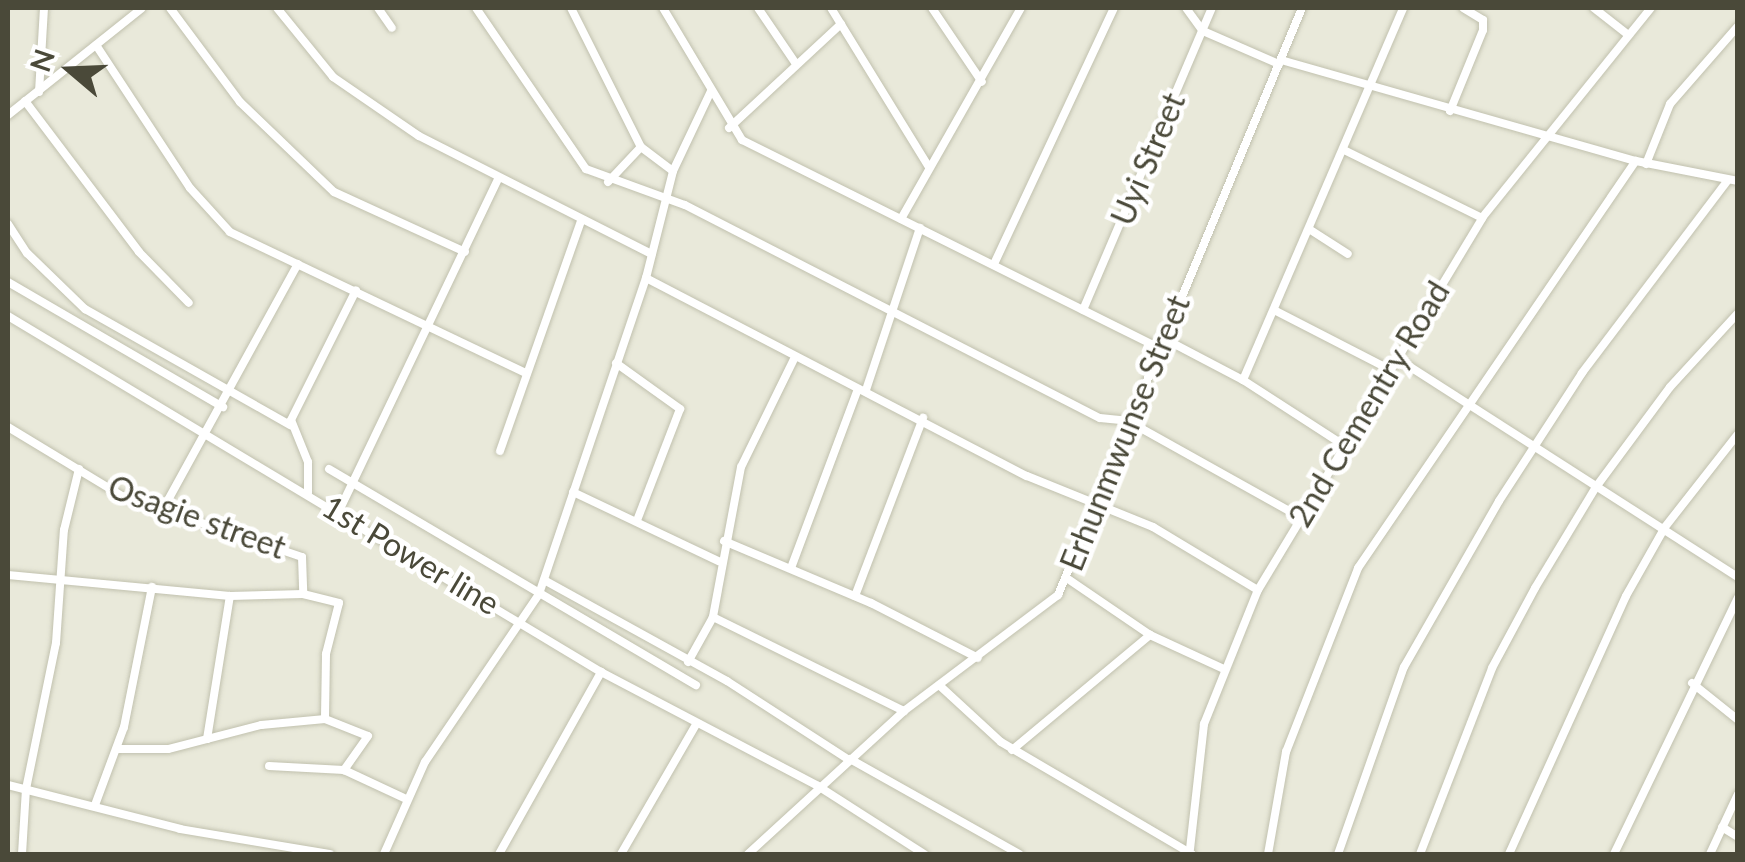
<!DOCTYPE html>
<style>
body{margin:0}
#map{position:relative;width:1745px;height:862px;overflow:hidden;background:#f5f5eb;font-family:Lato,sans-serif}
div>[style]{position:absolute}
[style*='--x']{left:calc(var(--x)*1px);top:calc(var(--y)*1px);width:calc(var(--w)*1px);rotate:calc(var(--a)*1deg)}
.residential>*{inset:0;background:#e9e9da;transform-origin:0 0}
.roads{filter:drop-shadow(0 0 2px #c1c1ae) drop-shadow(0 0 2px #c1c1ae)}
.minor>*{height:8px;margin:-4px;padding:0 4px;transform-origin:4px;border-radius:4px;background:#fff}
span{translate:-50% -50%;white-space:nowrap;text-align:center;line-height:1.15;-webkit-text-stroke:9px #fff;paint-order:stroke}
.street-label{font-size:32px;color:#4a4939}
.frame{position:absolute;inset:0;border:10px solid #4a4939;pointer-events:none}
.north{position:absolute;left:20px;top:20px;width:100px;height:100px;-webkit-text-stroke:8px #fff;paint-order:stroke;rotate:289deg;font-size:28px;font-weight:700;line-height:40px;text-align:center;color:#4a4939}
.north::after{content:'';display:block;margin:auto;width:35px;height:45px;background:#4a4939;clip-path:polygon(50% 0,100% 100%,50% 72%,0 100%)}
</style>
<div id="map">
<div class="residential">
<div style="left:8px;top:8px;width:1729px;height:846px"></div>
</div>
<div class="roads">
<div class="minor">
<div style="--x:170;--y:8;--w:117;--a:53.3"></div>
<div style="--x:240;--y:102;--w:130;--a:43.8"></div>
<div style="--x:334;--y:192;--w:144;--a:24.6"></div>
<div style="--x:277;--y:8;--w:89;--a:50.9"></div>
<div style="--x:333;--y:77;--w:104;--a:34.5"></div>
<div style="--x:419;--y:136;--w:261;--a:26.9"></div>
<div style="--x:378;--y:8;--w:24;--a:55"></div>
<div style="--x:476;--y:8;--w:195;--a:55.7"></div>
<div style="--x:586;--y:169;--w:105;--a:20"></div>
<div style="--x:685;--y:205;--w:466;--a:27.2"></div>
<div style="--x:1100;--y:418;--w:28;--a:6"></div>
<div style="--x:1128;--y:421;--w:197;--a:29.2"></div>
<div style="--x:571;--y:8;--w:156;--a:63.3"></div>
<div style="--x:641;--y:147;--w:40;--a:37"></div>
<div style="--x:663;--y:8;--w:154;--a:59.1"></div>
<div style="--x:742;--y:140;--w:464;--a:26.5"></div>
<div style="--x:758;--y:8;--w:68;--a:55.8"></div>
<div style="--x:831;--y:8;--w:187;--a:58.4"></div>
<div style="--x:932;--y:8;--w:89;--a:56"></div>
<div style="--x:1186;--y:8;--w:29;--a:54"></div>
<div style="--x:1203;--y:31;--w:83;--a:23.5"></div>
<div style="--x:1594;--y:8;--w:42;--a:38.2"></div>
<div style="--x:96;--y:45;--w:171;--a:56.7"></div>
<div style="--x:190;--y:188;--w:59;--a:47.7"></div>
<div style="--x:230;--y:232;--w:328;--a:25.5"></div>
<div style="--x:1281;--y:60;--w:369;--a:15.9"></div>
<div style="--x:1636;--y:161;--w:104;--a:11.1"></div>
<div style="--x:39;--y:92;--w:84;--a:-86.6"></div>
<div style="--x:25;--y:101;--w:189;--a:52.9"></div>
<div style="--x:139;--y:252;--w:71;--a:45.6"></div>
<div style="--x:1450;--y:111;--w:87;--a:-67.8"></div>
<div style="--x:1483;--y:30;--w:10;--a:-90"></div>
<div style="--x:1483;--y:20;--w:23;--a:-149"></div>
<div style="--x:8;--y:115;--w:171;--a:-38.6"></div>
<div style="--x:729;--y:128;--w:153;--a:-42.9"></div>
<div style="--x:1344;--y:150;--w:154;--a:26.2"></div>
<div style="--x:1646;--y:164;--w:65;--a:-68.2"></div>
<div style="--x:1670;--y:104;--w:103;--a:-48.9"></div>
<div style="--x:608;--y:182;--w:48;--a:-46.7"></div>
<div style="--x:901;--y:219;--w:243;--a:-60.4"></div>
<div style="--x:8;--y:224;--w:35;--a:57"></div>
<div style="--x:27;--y:253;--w:81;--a:44"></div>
<div style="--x:85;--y:309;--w:236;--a:29.5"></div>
<div style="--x:1309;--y:229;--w:46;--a:32.7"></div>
<div style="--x:994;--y:264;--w:283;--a:-64.9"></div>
<div style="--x:646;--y:278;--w:429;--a:27.5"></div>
<div style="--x:1027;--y:476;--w:136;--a:22"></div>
<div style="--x:1153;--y:527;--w:122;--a:31"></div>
<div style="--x:8;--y:282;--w:249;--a:30.2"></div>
<div style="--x:1083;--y:310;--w:328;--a:-66.9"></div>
<div style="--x:1274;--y:310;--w:129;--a:27.2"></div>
<div style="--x:8;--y:316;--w:692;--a:30.98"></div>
<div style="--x:601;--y:672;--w:245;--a:27.7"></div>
<div style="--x:818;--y:786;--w:126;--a:32.7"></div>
<div style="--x:1161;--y:337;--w:93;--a:27.7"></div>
<div style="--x:1243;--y:380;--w:118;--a:32.9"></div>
<div style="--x:794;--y:359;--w:120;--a:116.1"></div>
<div style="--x:741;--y:467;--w:153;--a:100.6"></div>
<div style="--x:713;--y:617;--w:213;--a:26.2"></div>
<div style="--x:1398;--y:359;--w:404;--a:32.7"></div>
<div style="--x:616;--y:363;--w:79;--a:35.7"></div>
<div style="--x:680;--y:409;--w:117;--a:111.1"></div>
<div style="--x:1243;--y:380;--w:405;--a:-66.7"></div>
<div style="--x:866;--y:390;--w:171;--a:-71.6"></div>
<div style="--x:8;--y:427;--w:133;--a:31.2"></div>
<div style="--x:122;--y:496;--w:190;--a:18.7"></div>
<div style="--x:302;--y:557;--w:37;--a:88"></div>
<div style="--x:500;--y:451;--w:244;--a:-70.6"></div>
<div style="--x:329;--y:469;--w:426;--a:30.5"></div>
<div style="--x:573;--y:492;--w:161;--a:25.4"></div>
<div style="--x:308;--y:493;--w:31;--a:-90"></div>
<div style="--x:308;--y:462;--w:45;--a:-112"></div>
<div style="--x:291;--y:420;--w:145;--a:-63.4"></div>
<div style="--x:162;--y:511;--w:282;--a:-61.2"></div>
<div style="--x:339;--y:511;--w:368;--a:-64.4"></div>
<div style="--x:724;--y:541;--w:160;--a:22.9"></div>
<div style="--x:871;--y:603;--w:120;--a:27.2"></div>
<div style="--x:791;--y:568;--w:191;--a:-69.5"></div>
<div style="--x:8;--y:575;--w:223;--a:5.4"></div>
<div style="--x:230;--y:596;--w:73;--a:-1.6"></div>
<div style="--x:303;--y:594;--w:37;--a:14"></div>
<div style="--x:339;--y:603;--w:53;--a:104.3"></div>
<div style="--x:326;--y:654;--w:65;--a:90.9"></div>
<div style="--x:325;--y:719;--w:64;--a:174.6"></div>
<div style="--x:261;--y:725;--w:96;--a:165.5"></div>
<div style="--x:168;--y:749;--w:51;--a:180"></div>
<div style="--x:1068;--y:579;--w:99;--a:34.3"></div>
<div style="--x:1150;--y:635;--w:81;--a:24.7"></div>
<div style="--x:544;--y:580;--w:209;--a:28.9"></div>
<div style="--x:727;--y:681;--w:145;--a:32.9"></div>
<div style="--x:855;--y:596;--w:191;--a:-69.1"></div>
<div style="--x:688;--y:662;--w:51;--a:-60.9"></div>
<div style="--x:1692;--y:683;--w:59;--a:38.8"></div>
<div style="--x:939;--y:685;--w:84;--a:42.6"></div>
<div style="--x:1001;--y:742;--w:221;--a:30.4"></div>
<div style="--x:325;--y:719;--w:46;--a:21.6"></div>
<div style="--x:368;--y:736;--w:42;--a:125.2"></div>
<div style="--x:207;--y:739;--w:145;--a:-80.9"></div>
<div style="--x:1012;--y:750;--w:180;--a:-39.8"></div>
<div style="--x:850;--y:759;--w:194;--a:29.3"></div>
<div style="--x:269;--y:766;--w:75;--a:3.1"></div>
<div style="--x:344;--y:770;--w:66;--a:25"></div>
<div style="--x:8;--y:785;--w:178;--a:14.3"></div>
<div style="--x:180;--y:829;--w:152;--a:9.5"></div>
<div style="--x:95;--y:805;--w:83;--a:-69.6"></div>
<div style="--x:124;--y:727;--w:143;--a:-78.7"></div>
<div style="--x:1722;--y:827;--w:19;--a:32"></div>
<div style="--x:1190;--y:849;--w:126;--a:-83.6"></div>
<div style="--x:1204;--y:724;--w:144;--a:-68.1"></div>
<div style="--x:1258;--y:590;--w:434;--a:-58.9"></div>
<div style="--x:1482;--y:218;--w:270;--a:-51.2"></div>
<div style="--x:22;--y:854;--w:65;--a:-86.5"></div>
<div style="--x:26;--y:789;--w:149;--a:-78.4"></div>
<div style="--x:56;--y:643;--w:113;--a:-86"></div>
<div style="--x:64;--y:530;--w:63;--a:-76.2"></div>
<div style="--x:384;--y:854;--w:101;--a:-66"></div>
<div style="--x:425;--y:762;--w:203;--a:-55.8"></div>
<div style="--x:539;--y:594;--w:334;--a:-71.3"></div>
<div style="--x:646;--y:278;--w:110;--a:-75.8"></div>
<div style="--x:673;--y:171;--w:89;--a:-64.6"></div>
<div style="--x:499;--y:854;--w:209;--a:-60.7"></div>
<div style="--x:621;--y:854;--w:151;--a:-59.9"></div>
<div style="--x:748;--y:854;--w:212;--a:-42.5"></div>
<div style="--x:904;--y:711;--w:193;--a:-37"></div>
<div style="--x:1058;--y:595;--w:636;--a:-67.43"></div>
<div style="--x:1268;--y:854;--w:104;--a:-80"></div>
<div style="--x:1286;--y:752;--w:198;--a:-68.6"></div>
<div style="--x:1358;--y:568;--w:493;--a:-55.7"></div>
<div style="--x:1338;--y:854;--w:198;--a:-70.6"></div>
<div style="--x:1404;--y:667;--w:191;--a:-60.2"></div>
<div style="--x:1499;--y:501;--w:153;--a:-57"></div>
<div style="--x:1582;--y:373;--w:241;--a:-52.9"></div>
<div style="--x:1420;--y:854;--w:199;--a:-68.8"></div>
<div style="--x:1492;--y:668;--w:91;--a:-61.7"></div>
<div style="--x:1535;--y:588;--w:118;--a:-58.9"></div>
<div style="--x:1596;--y:487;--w:124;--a:-53.5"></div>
<div style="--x:1670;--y:387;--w:100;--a:-47.4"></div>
<div style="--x:1509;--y:854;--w:283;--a:-65.6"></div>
<div style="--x:1626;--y:596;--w:79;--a:-60.5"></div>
<div style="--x:1665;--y:527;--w:118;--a:-51.9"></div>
<div style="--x:1614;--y:854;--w:285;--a:-64.2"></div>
<div style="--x:1710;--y:854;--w:66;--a:-65"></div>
</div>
</div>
<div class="street-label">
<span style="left:1148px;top:159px;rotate:-67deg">Uyi Street</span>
<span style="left:1369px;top:404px;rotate:-59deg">2nd Cementry Road</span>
<span style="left:1125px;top:433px;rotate:-68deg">Erhunmwunse Street</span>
<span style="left:197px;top:517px;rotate:20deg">Osagie street</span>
<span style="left:411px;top:555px;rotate:31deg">1st Power line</span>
</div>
<div class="frame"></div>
<div class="north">N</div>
</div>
